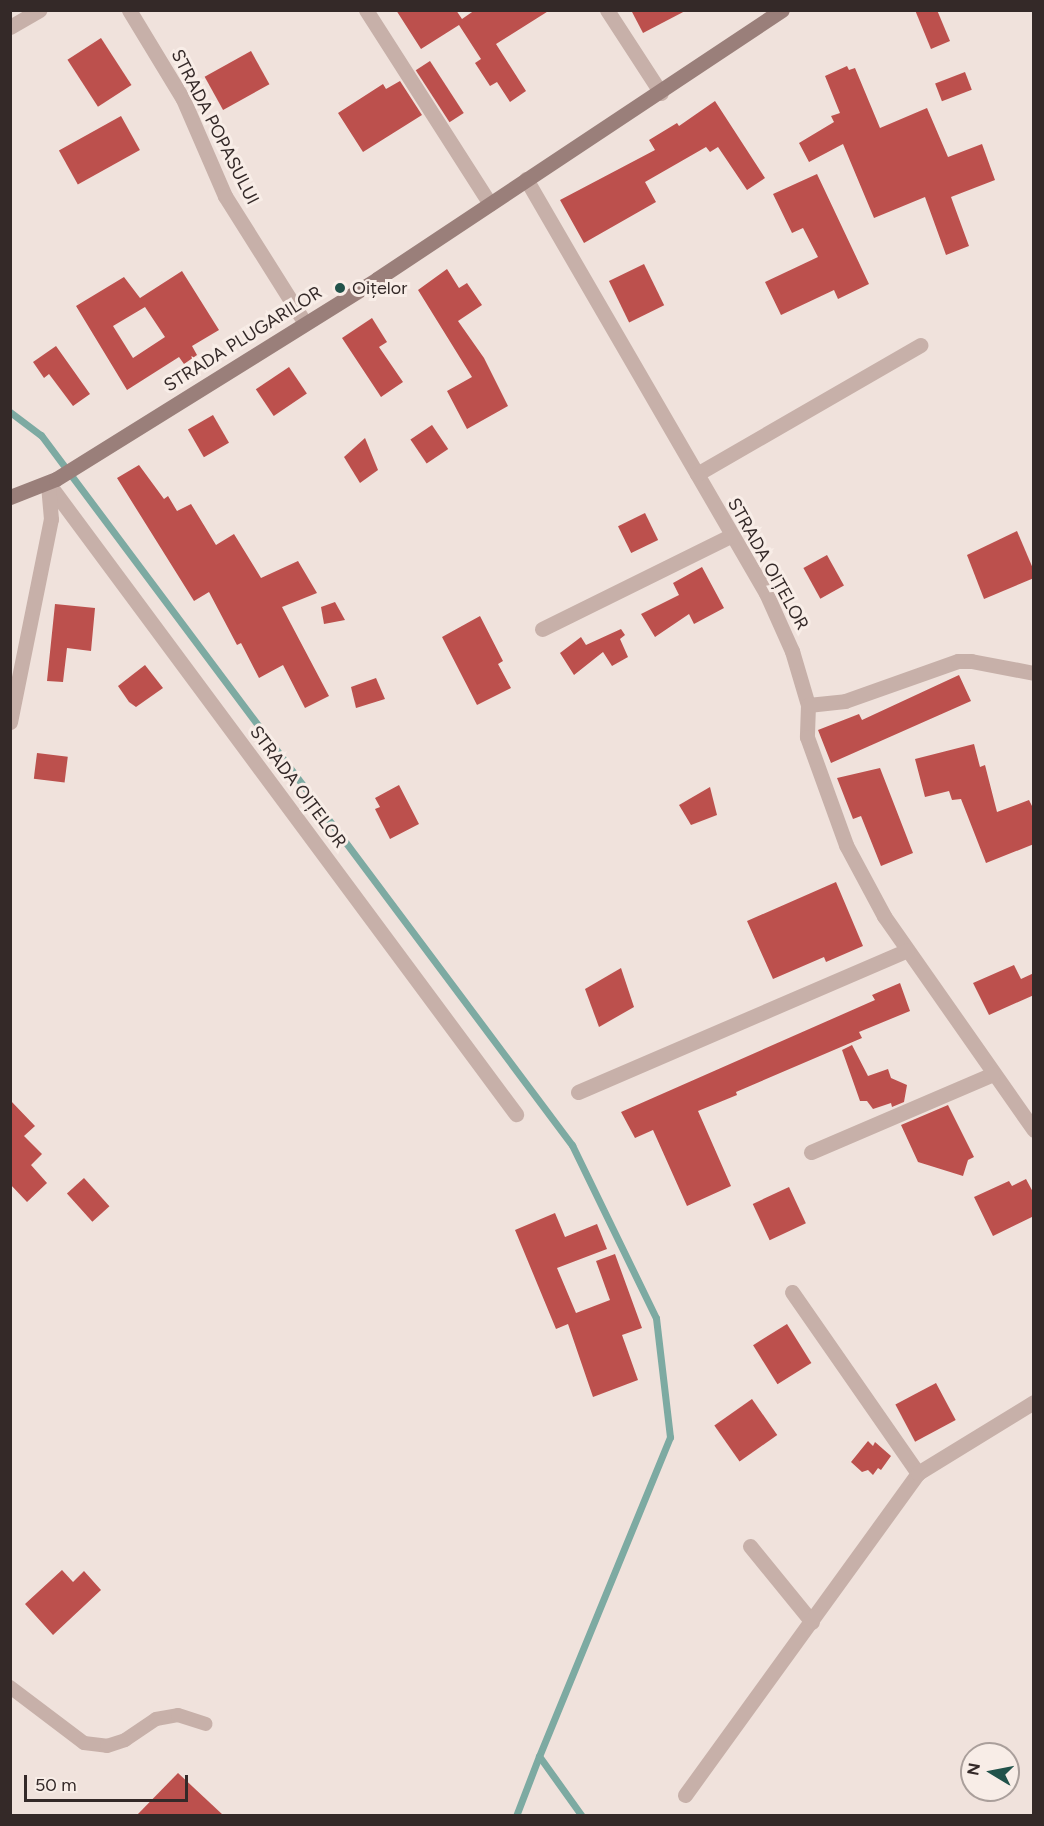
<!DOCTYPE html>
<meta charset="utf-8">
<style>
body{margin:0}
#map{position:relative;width:1044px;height:1826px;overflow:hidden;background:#f0e2dc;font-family:Figtree,sans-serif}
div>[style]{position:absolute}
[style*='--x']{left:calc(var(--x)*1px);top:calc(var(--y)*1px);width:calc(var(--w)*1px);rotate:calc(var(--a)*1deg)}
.stream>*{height:7px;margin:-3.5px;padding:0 3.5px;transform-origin:3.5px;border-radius:3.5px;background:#7daaa2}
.building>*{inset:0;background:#bc504d;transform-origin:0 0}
.lane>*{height:14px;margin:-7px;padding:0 7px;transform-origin:7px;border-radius:7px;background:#c7b0a9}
.street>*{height:15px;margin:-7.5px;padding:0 7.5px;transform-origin:7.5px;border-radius:7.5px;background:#c7b0a9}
.secondary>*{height:15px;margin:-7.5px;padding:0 7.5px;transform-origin:7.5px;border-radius:7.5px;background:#9a7f7a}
.dots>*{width:16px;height:16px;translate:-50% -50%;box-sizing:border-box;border:3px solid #f8ede7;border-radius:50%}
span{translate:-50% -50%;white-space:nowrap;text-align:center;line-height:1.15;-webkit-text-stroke:6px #f8ede7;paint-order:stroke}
.street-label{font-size:18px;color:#342928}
.poi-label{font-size:18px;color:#342928}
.left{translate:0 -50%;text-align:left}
.frame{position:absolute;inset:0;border:12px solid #342928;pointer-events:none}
.north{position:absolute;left:960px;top:1742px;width:60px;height:60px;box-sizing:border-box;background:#f8ede7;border:2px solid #aa9f9b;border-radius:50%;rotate:280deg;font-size:16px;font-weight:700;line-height:24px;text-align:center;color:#342928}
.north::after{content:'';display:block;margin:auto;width:21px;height:27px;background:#21524a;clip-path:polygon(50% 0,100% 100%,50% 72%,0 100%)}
.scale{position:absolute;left:24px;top:1775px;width:164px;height:27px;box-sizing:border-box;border:3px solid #342928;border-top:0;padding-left:8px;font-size:18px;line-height:21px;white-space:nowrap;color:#342928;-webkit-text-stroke:4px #f8ede7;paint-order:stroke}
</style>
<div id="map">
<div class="stream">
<div style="--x:10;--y:412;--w:39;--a:37"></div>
<div style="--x:41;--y:435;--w:887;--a:53.21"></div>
<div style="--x:572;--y:1145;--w:192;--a:64.1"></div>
<div style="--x:656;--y:1318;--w:120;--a:83.3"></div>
<div style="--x:670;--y:1437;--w:345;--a:112.3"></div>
<div style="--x:539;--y:1756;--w:74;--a:54.4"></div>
<div style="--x:516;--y:1816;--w:64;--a:-69"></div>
</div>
<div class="building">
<div style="clip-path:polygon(396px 10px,456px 10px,462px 19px,475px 10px,550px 10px,496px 44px,526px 91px,510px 102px,497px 82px,490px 86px,475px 63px,481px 59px,459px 25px,421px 49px)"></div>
<div style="clip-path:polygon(631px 10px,687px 10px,643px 33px)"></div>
<div style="clip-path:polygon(915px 10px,937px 10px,950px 41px,931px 49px)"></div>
<div style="left:101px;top:38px;width:56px;height:40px;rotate:57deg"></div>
<div style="left:251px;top:51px;width:38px;height:53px;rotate:61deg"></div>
<div style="left:430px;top:61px;width:62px;height:17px;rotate:57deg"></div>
<div style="clip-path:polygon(847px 66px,849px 70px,855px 68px,880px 128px,927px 108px,948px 157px,982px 144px,995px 180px,951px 197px,969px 246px,946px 255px,925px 197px,874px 218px,843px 144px,809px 162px,799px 143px,834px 122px,831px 116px,840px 113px,825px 76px)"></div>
<div style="left:965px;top:72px;width:19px;height:32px;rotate:69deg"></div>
<div style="clip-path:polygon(400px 81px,422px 115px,363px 152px,338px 113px,383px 84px,386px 89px)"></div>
<div style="clip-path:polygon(715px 101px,765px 178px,747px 190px,718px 147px,710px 152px,706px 147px,645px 182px,656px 202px,584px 243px,560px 200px,655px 150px,649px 140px,677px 123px,679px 126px)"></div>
<div style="left:121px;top:116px;width:39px;height:71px;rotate:61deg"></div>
<div style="clip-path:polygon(817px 174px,869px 284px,838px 299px,834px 290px,781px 315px,765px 282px,818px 257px,803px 228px,792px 233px,773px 194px)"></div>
<div style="left:644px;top:264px;width:46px;height:39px;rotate:64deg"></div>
<div style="clip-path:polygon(447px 269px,459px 288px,467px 283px,482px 305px,458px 321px,484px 358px,508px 406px,467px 429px,447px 391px,472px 377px,418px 290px)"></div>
<div style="clip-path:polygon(evenodd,182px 271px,219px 330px,192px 346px,197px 355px,184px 364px,179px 357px,127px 390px,76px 306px,124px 277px,140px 298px,182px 271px,145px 307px,165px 337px,133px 358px,113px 326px,145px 307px)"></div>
<div style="clip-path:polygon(372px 318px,387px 342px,379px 347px,403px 382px,381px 397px,342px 338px)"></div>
<div style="clip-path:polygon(56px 346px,90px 394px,73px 406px,49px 374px,44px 378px,33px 362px)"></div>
<div style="left:289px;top:367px;width:32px;height:40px;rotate:56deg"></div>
<div style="left:213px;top:415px;width:32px;height:29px;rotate:60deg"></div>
<div style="left:432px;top:425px;width:29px;height:26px;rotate:56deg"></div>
<div style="clip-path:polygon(365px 438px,378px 470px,360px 483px,344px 457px)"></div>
<div style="clip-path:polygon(139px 465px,164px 499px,168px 496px,177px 511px,191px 504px,216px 545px,234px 534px,261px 578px,298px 561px,317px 593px,282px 607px,329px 696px,305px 708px,283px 665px,259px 678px,241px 643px,237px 645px,209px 592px,194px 601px,117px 478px)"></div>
<div style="left:645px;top:513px;width:30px;height:30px;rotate:64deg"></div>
<div style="clip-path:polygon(1017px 531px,1034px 571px,1034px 578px,984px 599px,967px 555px)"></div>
<div style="left:827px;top:555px;width:35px;height:27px;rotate:61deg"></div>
<div style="clip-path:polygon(702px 567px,724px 608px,694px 624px,689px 614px,655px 637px,641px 614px,679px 595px,673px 583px)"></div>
<div style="clip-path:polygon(335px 602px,345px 620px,324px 624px,321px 607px)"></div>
<div style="clip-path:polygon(55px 604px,95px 608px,91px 651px,67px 648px,63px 682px,47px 681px)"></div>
<div style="clip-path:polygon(480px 616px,503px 661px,498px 664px,511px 688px,477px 705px,442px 637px)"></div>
<div style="clip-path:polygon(621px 629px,625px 635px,620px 639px,628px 657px,612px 666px,603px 652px,574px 675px,560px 653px,581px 637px,586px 645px)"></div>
<div style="clip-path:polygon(145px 665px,163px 688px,136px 707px,129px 702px,118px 686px)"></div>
<div style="clip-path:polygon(959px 675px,971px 701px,831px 763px,818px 730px,859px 714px,862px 720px)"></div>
<div style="clip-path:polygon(376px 678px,385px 699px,356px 708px,351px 687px)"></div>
<div style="clip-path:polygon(974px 744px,980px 767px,985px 765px,997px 812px,1029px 800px,1034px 810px,1034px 844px,986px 863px,961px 799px,952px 800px,949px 791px,925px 797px,915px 759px)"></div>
<div style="left:37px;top:753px;width:31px;height:26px;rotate:7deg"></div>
<div style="clip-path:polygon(880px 768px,913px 853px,881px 866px,861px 816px,853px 819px,837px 778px)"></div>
<div style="clip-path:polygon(399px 785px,419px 824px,390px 839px,375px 809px,380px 807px,375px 798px)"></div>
<div style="clip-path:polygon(710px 787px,717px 815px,691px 825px,679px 805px)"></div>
<div style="clip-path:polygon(836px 882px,863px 946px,826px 962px,824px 957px,773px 979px,747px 921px)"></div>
<div style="clip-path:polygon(1014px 965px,1021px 979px,1034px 973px,1034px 995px,989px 1015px,973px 983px)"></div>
<div style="clip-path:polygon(621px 968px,634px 1007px,599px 1027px,585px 989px)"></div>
<div style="clip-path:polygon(900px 983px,910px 1011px,859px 1032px,862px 1038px,736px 1092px,737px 1095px,698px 1111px,731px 1186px,687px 1206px,653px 1130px,635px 1138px,621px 1112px,875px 1000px,872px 995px)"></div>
<div style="clip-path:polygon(852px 1045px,868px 1076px,888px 1069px,891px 1078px,907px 1085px,904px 1102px,892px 1107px,891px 1103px,873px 1109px,867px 1101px,860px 1101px,842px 1050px)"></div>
<div style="clip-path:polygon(10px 1100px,35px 1126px,24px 1136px,42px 1154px,31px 1165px,47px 1183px,27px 1202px,10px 1184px)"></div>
<div style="clip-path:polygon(948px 1105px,974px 1157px,968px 1160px,963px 1176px,918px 1162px,901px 1125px)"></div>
<div style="left:84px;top:1178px;width:38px;height:23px;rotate:48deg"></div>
<div style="clip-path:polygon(1026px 1179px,1034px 1194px,1034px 1216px,993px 1236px,974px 1197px,1009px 1181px,1012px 1186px)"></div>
<div style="left:789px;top:1187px;width:40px;height:40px;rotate:65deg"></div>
<div style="clip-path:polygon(555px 1213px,565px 1237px,597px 1224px,607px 1249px,557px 1268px,576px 1313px,610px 1300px,596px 1261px,615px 1254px,642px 1328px,622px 1335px,638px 1380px,593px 1397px,568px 1324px,556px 1329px,515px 1230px)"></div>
<div style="left:787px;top:1324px;width:46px;height:40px;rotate:58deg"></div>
<div style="left:936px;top:1383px;width:42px;height:46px;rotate:62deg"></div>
<div style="left:752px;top:1399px;width:44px;height:46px;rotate:55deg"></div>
<div style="clip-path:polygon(868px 1441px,873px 1446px,875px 1442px,891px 1456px,881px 1470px,878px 1468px,873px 1475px,868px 1470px,862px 1472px,851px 1462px)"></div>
<div style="clip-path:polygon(62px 1570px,73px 1582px,84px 1571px,101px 1590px,53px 1635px,25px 1604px)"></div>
<div style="clip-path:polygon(178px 1773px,223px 1815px,137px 1815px)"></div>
</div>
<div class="lane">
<div style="--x:10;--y:1687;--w:93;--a:37.1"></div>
<div style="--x:84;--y:1743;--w:23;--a:7"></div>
<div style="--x:107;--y:1746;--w:19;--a:-18"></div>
<div style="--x:125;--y:1740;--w:37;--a:-34"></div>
<div style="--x:156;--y:1719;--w:22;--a:-10"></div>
<div style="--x:178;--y:1715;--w:29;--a:18"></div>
</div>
<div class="street">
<div style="--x:129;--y:10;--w:104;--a:58.8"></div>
<div style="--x:183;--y:99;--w:106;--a:66.6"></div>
<div style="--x:225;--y:196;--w:150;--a:57.8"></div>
<div style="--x:366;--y:10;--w:230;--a:57.4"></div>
<div style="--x:607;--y:10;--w:99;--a:57"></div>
<div style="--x:10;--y:27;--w:34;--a:-30"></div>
<div style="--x:526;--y:179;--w:479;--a:59.9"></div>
<div style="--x:766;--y:593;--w:64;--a:65.9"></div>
<div style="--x:792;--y:651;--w:56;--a:73.5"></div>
<div style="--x:808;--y:705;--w:32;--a:92"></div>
<div style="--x:807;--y:737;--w:115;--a:70.1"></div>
<div style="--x:846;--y:845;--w:81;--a:61.8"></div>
<div style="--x:884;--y:916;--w:261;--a:55"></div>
<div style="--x:697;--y:474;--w:258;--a:-30"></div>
<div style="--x:48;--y:483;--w:786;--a:53.44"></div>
<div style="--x:542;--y:629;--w:210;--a:-26.3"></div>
<div style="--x:808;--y:705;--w:37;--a:-6"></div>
<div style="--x:845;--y:701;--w:120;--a:-19.5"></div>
<div style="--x:958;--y:661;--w:13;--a:0"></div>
<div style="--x:971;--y:661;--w:64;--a:10.8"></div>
<div style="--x:10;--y:722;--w:207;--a:-78.6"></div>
<div style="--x:51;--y:519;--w:36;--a:-95"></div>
<div style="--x:578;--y:1092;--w:358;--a:-23.3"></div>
<div style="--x:811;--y:1152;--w:198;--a:-23.2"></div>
<div style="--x:792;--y:1292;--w:221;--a:55.2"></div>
<div style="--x:750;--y:1546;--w:98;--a:50.8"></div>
<div style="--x:685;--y:1795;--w:397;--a:-54.1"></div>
<div style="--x:918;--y:1473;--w:136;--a:-31.5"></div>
</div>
<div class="secondary">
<div style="--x:10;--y:497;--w:49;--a:-21.4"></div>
<div style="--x:56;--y:479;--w:378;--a:-31.9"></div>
<div style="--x:377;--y:279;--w:486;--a:-33.6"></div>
</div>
<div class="dots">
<div style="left:340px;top:288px;background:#21524a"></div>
</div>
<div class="street-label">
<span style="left:215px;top:127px;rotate:63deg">STRADA POPASULUI</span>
<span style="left:243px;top:339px;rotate:-32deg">STRADA PLUGARILOR</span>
<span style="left:768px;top:564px;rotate:61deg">STRADA OIȚELOR</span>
<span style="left:298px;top:787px;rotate:53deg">STRADA OIȚELOR</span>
</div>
<div class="poi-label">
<span class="left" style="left:352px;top:288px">Oițelor</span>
</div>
<div class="frame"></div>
<div class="north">N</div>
<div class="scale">50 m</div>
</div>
